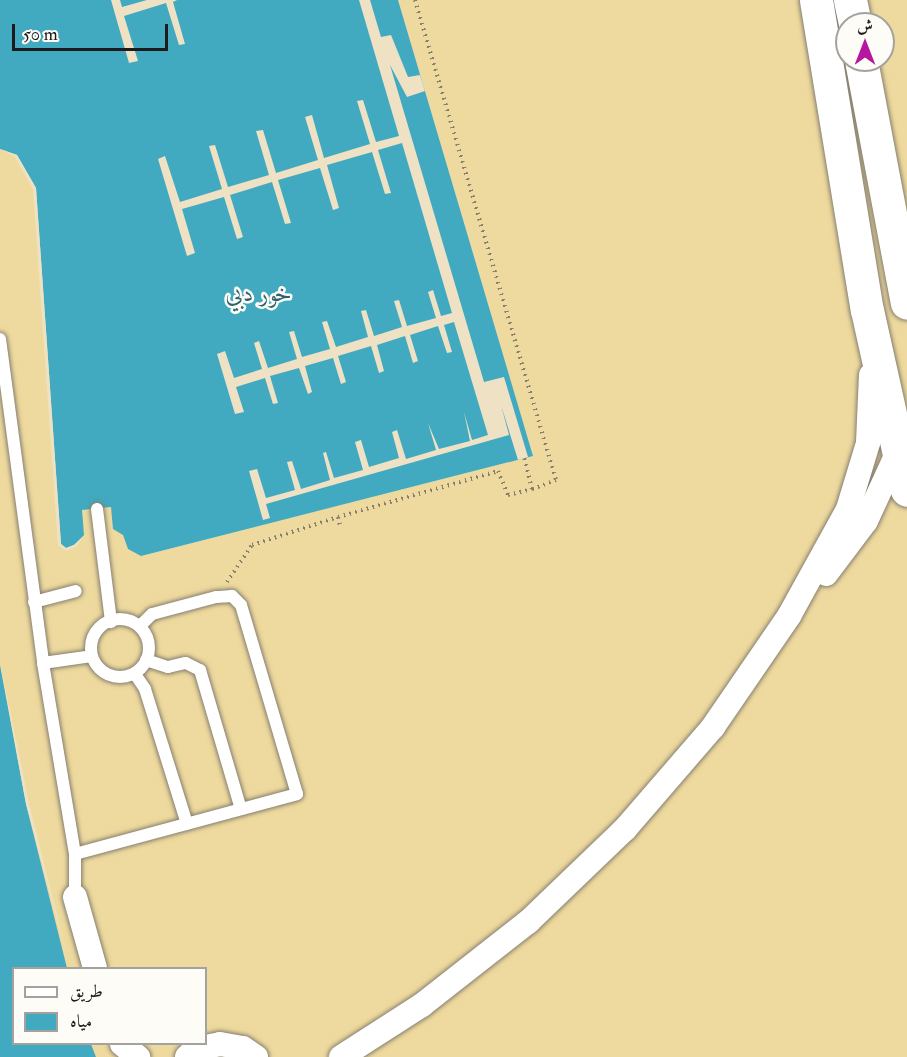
<!DOCTYPE html>
<meta charset="utf-8">
<style>
body{margin:0}
#map{position:relative;width:907px;height:1057px;overflow:hidden;background:#efe2c4;font-family:"IM FELL Double Pica",Amiri,serif}
div>[style]{position:absolute}
[style*='--x']{left:calc(var(--x)*1px);top:calc(var(--y)*1px);width:calc(var(--w)*1px);rotate:calc(var(--a)*1deg)}
.sand>*{inset:0;background:#eeda9e}
.water>*{inset:0;background:#41aac0}
.pier>*{inset:0;background:#efe2c4}
.path>*{height:4px;margin-top:-2px;transform-origin:0;background:repeating-linear-gradient(90deg,#867f70 0 1.5px,transparent 0 6px)}
.roads{filter:drop-shadow(0 0 2px #867f70) drop-shadow(0 0 2px #867f70)}
.lane>*{height:12px;margin:-6px;padding:0 6px;transform-origin:6px;border-radius:6px;background:#fff}
.lane>.ring{margin:-6px;padding:0;box-sizing:content-box;background:none;border:12px solid #fff;border-radius:50%}
.street>*{height:24px;margin:-12px;padding:0 12px;transform-origin:12px;border-radius:12px;background:#fff}
.secondary>*{height:33px;margin:-16.5px;padding:0 16.5px;transform-origin:16.5px;border-radius:16.5px;background:#fff}
span{translate:-50% -50%;white-space:nowrap;text-align:center;line-height:1.15;-webkit-text-stroke:5px #fdfcf7;paint-order:stroke}
.water-label{font-size:24px;color:#2e636e;font-style:italic}
.legend{position:absolute;left:12px;top:967px;width:195px;height:78px;box-sizing:border-box;background:#fdfcf7;border:2px solid #a3a29f;margin:0;padding:8px 10px;list-style:none;font-size:18px;color:#1c1c1c}
.legend li{display:flex;align-items:center;gap:12px;height:30px}
.legend b{width:30px;border:2px solid #a3a29f}
.north{position:absolute;left:835px;top:12px;width:60px;height:60px;box-sizing:border-box;background:#fdfcf7;border:2px solid #a3a29f;border-radius:50%;rotate:0deg;font-size:16px;font-weight:700;line-height:24px;text-align:center;color:#1c1c1c}
.north::after{content:'';display:block;margin:auto;width:21px;height:27px;background:#b5179e;clip-path:polygon(50% 0,100% 100%,50% 72%,0 100%)}
.scale{position:absolute;left:12px;top:24px;width:156px;height:27px;box-sizing:border-box;border:3px solid #1c1c1c;border-top:0;padding-left:8px;font-size:18px;line-height:21px;white-space:nowrap;color:#1c1c1c;-webkit-text-stroke:4px #fdfcf7;paint-order:stroke}
</style>
<div id="map">
<div class="sand">
<div style="clip-path:polygon(evenodd,398px 0,907px 0,907px 1057px,96px 1057px,91px 1044px,206px 1044px,206px 968px,67px 968px,26px 804px,0 665px,0 149px,17px 155px,36px 188px,82px 510px,111px 507px,127px 542px,141px 556px,533px 456px,398px 0,847px 24px,883px 24px,883px 60px,847px 60px,847px 24px)"></div>
</div>
<div class="water">
<div style="clip-path:polygon(0 0,398px 0,533px 456px,141px 556px,128px 549px,123px 535px,113px 529px,111px 507px,82px 510px,84px 535px,74px 545px,66px 548px,61px 544px,36px 188px,17px 155px,0 149px)"></div>
<div style="clip-path:polygon(0 665px,26px 804px,67px 968px,14px 968px,14px 1044px,91px 1044px,96px 1057px,0 1057px)"></div>
</div>
<div class="pier">
<div style="clip-path:polygon(111px 0,120px 0,122px 7px,147px 0,177px 0,173px 2px,185px 44px,179px 45px,166px 3px,124px 16px,138px 61px,129px 63px)"></div>
<div style="clip-path:polygon(359px 0,370px 0,381px 37px,391px 35px,408px 77px,420px 75px,425px 91px,407px 97px,390px 65px,484px 382px,504px 377px,528px 457px,518px 460px,501px 405px,509px 435px,266px 504px,270px 518px,263px 520px,249px 471px,257px 469px,266px 498px,295px 490px,287px 462px,292px 461px,301px 489px,330px 480px,323px 453px,326px 452px,334px 478px,363px 470px,355px 442px,361px 440px,369px 467px,399px 458px,392px 432px,397px 430px,406px 459px,436px 450px,428px 423px,439px 449px,470px 441px,464px 412px,472px 440px,488px 435px,454px 322px,444px 325px,452px 352px,447px 353px,438px 326px,410px 335px,418px 361px,413px 363px,405px 336px,377px 345px,384px 371px,379px 373px,371px 346px,338px 356px,346px 382px,341px 384px,333px 358px,305px 366px,312px 392px,308px 394px,299px 368px,270px 376px,278px 403px,273px 404px,265px 378px,236px 387px,244px 412px,235px 414px,217px 354px,225px 351px,234px 378px,262px 369px,254px 343px,259px 341px,268px 368px,297px 359px,289px 332px,294px 331px,302px 357px,330px 349px,322px 322px,327px 321px,336px 347px,368px 337px,361px 311px,366px 310px,374px 336px,402px 327px,394px 301px,399px 300px,407px 326px,436px 318px,428px 292px,433px 290px,441px 316px,452px 313px,402px 143px,378px 150px,391px 193px,385px 194px,372px 152px,327px 165px,339px 208px,333px 210px,320px 168px,278px 180px,291px 223px,285px 224px,272px 182px,230px 195px,243px 237px,237px 239px,224px 197px,182px 209px,195px 253px,187px 256px,158px 159px,165px 156px,180px 202px,222px 189px,209px 146px,215px 145px,228px 187px,269px 175px,256px 131px,263px 130px,276px 173px,318px 160px,305px 117px,312px 115px,324px 158px,370px 144px,357px 101px,363px 100px,376px 142px,399px 136px)"></div>
<div style="clip-path:polygon(0 149px,17px 155px,36px 188px,61px 544px,66px 548px,74px 545px,84px 536px,76px 547px,66px 551px,58px 545px,33px 189px,15px 157px)"></div>
<div style="clip-path:polygon(0 662px,29px 803px,70px 968px,26px 804px)"></div>
</div>
<div class="path">
<div style="--x:415;--y:0;--w:500;--a:73.63"></div>
<div style="--x:556;--y:480;--w:26;--a:159"></div>
<div style="--x:338;--y:517;--w:9;--a:77"></div>
<div style="--x:227;--y:582;--w:45;--a:-56"></div>
<div style="--x:252;--y:545;--w:90;--a:-18"></div>
<div style="--x:338;--y:517;--w:166;--a:-16"></div>
<div style="--x:498;--y:471;--w:26;--a:67"></div>
<div style="--x:508;--y:495;--w:25;--a:-14"></div>
<div style="--x:532;--y:489;--w:32;--a:-104"></div>
</div>
<div class="roads">
<div class="lane">
<div style="--x:0;--y:339;--w:327;--a:82.4"></div>
<div style="--x:43;--y:663;--w:194;--a:80.5"></div>
<div style="--x:75;--y:854;--w:43;--a:90"></div>
<div style="--x:97;--y:509;--w:114;--a:82.9"></div>
<div style="--x:34;--y:602;--w:43;--a:-14.7"></div>
<div class="ring" style="left:91px;top:619px;width:46px;height:46px"></div>
<div style="--x:146;--y:660;--w:23;--a:18"></div>
<div style="--x:168;--y:667;--w:18;--a:-13"></div>
<div style="--x:186;--y:663;--w:16;--a:27"></div>
<div style="--x:200;--y:670;--w:145;--a:73.6"></div>
<div style="--x:43;--y:663;--w:49;--a:-8.1"></div>
<div style="--x:135;--y:674;--w:18;--a:56"></div>
<div style="--x:145;--y:689;--w:141;--a:72.7"></div>
<div style="--x:75;--y:854;--w:230;--a:-15.1"></div>
<div style="--x:297;--y:794;--w:197;--a:-106.5"></div>
<div style="--x:241;--y:605;--w:13;--a:-135"></div>
<div style="--x:232;--y:596;--w:16;--a:176"></div>
<div style="--x:216;--y:597;--w:66;--a:165.1"></div>
<div style="--x:152;--y:614;--w:17;--a:135"></div>
</div>
<div class="street">
<div style="--x:826;--y:574;--w:66;--a:-53"></div>
<div style="--x:866;--y:521;--w:81;--a:-65.3"></div>
<div style="--x:75;--y:897;--w:74;--a:74.3"></div>
<div style="--x:122;--y:1044;--w:21;--a:39"></div>
<div style="--x:187;--y:1057;--w:11;--a:-45"></div>
<div style="--x:195;--y:1049;--w:25;--a:-11"></div>
<div style="--x:220;--y:1044;--w:23;--a:10"></div>
<div style="--x:243;--y:1048;--w:16;--a:35"></div>
<div style="--x:341;--y:1057;--w:96;--a:-32.7"></div>
<div style="--x:422;--y:1005;--w:135;--a:-38.1"></div>
<div style="--x:528;--y:922;--w:134;--a:-43.8"></div>
<div style="--x:625;--y:829;--w:135;--a:-49.2"></div>
<div style="--x:713;--y:727;--w:135;--a:-55.6"></div>
<div style="--x:789;--y:616;--w:122;--a:-61.1"></div>
<div style="--x:848;--y:509;--w:69;--a:-73.1"></div>
<div style="--x:868;--y:443;--w:68;--a:-87.5"></div>
</div>
<div class="secondary">
<div style="--x:816;--y:0;--w:314;--a:80.7"></div>
<div style="--x:867;--y:310;--w:184;--a:77.5"></div>
<div style="--x:850;--y:0;--w:25;--a:78"></div>
<div style="--x:861;--y:60;--w:247;--a:79.3"></div>
</div>
</div>
<div class="water-label">
<span style="left:259px;top:294px">خور دبي</span>
</div>
<ul class="legend">
<li><b style="height:8px;background:#fff"></b>طريق</li>
<li><b style="height:16px;background:#41aac0"></b>مياه</li>
</ul>
<div class="north">ش</div>
<div class="scale">50 m</div>
</div>
